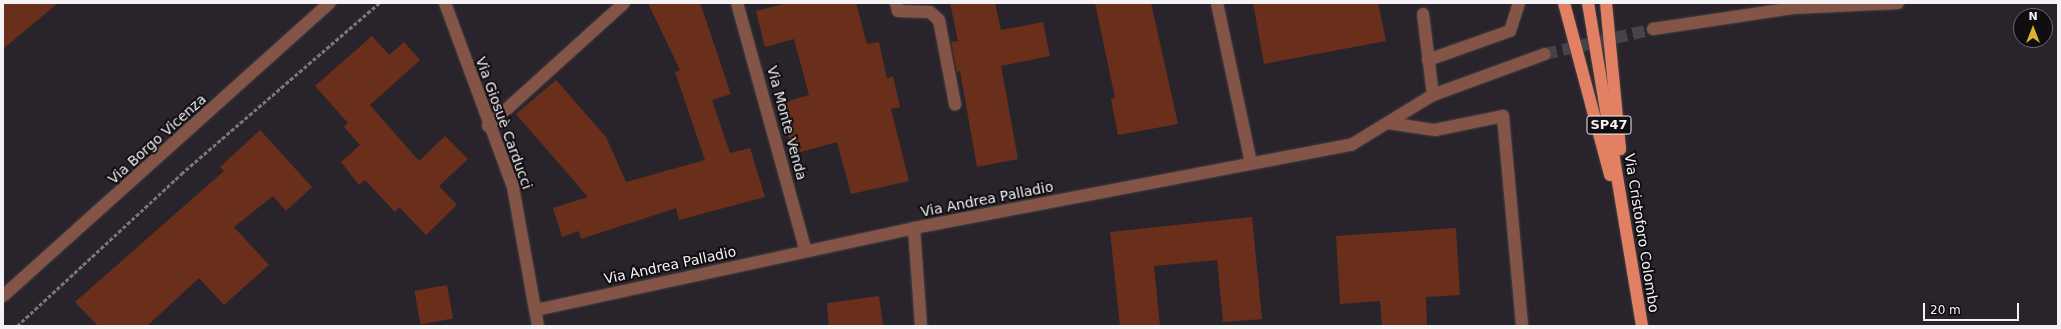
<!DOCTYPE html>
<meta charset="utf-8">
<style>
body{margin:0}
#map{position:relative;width:2061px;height:329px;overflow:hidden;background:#29242b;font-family:"DejaVu Sans",sans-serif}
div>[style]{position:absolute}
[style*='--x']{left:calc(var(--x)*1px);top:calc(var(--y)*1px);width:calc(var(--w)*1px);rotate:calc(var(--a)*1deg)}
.building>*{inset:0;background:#6a2f1b;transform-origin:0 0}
.minor-tunnel>*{height:12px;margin-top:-6px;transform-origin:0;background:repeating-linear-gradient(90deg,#484349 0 12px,transparent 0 18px)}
.path>*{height:2.5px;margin-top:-1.25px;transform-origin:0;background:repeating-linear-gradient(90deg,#79757b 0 4px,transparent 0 6px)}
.roads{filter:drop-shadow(0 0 1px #464147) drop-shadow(0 0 1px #464147)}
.minor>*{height:12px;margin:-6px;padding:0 6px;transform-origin:6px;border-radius:6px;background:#845546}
.major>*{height:12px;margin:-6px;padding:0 6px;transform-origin:6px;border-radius:6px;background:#e18062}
span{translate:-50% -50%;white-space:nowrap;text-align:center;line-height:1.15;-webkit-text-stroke:4px #100e11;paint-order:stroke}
.shield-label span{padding:1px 3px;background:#100e11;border:1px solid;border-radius:3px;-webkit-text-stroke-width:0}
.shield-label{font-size:13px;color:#f5f2f6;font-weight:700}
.street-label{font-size:14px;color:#f5f2f6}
.frame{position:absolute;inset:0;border:4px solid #f5f2f6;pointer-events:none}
.north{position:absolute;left:2013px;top:8px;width:40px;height:40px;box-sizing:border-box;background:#100e11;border:1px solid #6c696d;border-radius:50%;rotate:0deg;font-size:11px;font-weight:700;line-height:16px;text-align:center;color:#f5f2f6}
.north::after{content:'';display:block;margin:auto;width:14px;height:18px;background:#dcb233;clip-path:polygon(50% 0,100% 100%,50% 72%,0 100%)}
.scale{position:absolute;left:1923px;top:303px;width:96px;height:18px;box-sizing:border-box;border:2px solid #f5f2f6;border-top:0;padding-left:5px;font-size:12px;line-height:14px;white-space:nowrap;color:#f5f2f6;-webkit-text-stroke:3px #100e11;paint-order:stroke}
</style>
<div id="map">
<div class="building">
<div style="clip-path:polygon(3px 3px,58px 3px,3px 49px)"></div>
<div style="clip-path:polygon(648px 3px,700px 3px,731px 94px,712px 100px,730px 153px,750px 148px,765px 197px,679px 220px,676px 208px,581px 239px,579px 231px,562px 237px,553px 208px,588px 197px,516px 114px,556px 80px,606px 137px,626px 182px,705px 160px,675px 72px,680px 70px)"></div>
<div style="clip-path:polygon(787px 3px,856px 3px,867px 44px,879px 42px,887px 79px,893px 76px,900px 107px,891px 109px,909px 181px,851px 194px,837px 142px,793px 154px,779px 104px,809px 95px,794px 39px,765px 47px,756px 11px)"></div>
<div style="clip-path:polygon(950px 3px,995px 3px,1001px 30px,1043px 22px,1050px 56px,1001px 66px,1018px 159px,977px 167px,960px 71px,957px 72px,951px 42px,958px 41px)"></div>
<div style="clip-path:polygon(1095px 3px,1151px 3px,1178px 124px,1118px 135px,1111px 99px,1115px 98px)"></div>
<div style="clip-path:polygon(1253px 3px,1378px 3px,1386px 41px,1264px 64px)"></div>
<div style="clip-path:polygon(372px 36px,389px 55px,404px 42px,420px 60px,370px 105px,419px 161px,445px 136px,468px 159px,439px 186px,457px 205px,426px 235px,399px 207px,395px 212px,365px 180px,359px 185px,341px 162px,360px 145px,344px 127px,348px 123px,315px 86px)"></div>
<div style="clip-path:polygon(260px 130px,312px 187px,286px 211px,273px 196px,234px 227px,269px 265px,224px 305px,199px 278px,147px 326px,98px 326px,75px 302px,224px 171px,220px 167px)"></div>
<div style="clip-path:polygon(1252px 217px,1262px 319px,1223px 322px,1217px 260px,1154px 266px,1160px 326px,1120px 326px,1110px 232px)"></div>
<div style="clip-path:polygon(1456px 228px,1460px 295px,1426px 297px,1427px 326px,1382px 326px,1380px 301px,1340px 304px,1336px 236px)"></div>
<div style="left:447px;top:285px;width:34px;height:33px;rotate:80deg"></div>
<div style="clip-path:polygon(879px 296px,883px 326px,829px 326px,827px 303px)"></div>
</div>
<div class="minor-tunnel">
<div style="--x:1545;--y:54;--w:111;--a:-13"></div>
</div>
<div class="path">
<div style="--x:17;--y:326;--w:224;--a:-42.8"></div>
<div style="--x:181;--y:174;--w:262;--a:-40.8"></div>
</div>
<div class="roads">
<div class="minor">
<div style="--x:445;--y:3;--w:196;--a:69.7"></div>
<div style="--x:513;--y:187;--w:141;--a:79.8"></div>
<div style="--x:737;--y:3;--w:257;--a:74.5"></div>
<div style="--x:896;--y:3;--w:8;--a:76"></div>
<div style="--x:898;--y:11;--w:32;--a:2"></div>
<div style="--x:930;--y:12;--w:12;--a:42"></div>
<div style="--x:939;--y:20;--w:86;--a:79.2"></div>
<div style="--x:1217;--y:3;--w:164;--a:78"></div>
<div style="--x:1423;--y:14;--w:82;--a:83"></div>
<div style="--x:1653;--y:29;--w:143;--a:-8.5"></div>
<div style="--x:1794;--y:8;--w:104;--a:-2.8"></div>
<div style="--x:1428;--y:60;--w:87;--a:-19.5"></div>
<div style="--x:1510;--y:31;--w:29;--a:-72"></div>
<div style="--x:1388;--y:123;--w:48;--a:8.5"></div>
<div style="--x:1435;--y:130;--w:69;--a:-11.6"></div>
<div style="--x:1503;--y:116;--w:211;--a:84.8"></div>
<div style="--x:488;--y:126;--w:183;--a:-42.1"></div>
<div style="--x:914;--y:228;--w:98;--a:85.9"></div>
<div style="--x:3;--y:296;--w:439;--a:-41.9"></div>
<div style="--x:536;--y:310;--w:387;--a:-12.2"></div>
<div style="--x:914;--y:228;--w:445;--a:-10.8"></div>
<div style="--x:1351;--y:145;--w:96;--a:-31.4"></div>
<div style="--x:1433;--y:95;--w:119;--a:-20.1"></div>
</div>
<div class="major">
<div style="--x:1564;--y:3;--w:178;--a:75"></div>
<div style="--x:1588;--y:3;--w:327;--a:80.5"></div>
<div style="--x:1606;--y:3;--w:147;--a:84.5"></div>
</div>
</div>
<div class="shield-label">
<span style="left:1609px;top:125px">SP47</span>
</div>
<div class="street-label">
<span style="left:504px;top:123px;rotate:70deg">Via Giosuè Carducci</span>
<span style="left:787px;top:123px;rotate:75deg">Via Monte Venda</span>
<span style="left:157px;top:139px;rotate:-42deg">Via Borgo Vicenza</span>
<span style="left:987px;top:199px;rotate:-11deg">Via Andrea Palladio</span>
<span style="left:1642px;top:233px;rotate:81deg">Via Cristoforo Colombo</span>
<span style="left:670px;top:265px;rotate:-12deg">Via Andrea Palladio</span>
</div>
<div class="frame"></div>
<div class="north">N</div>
<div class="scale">20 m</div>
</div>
